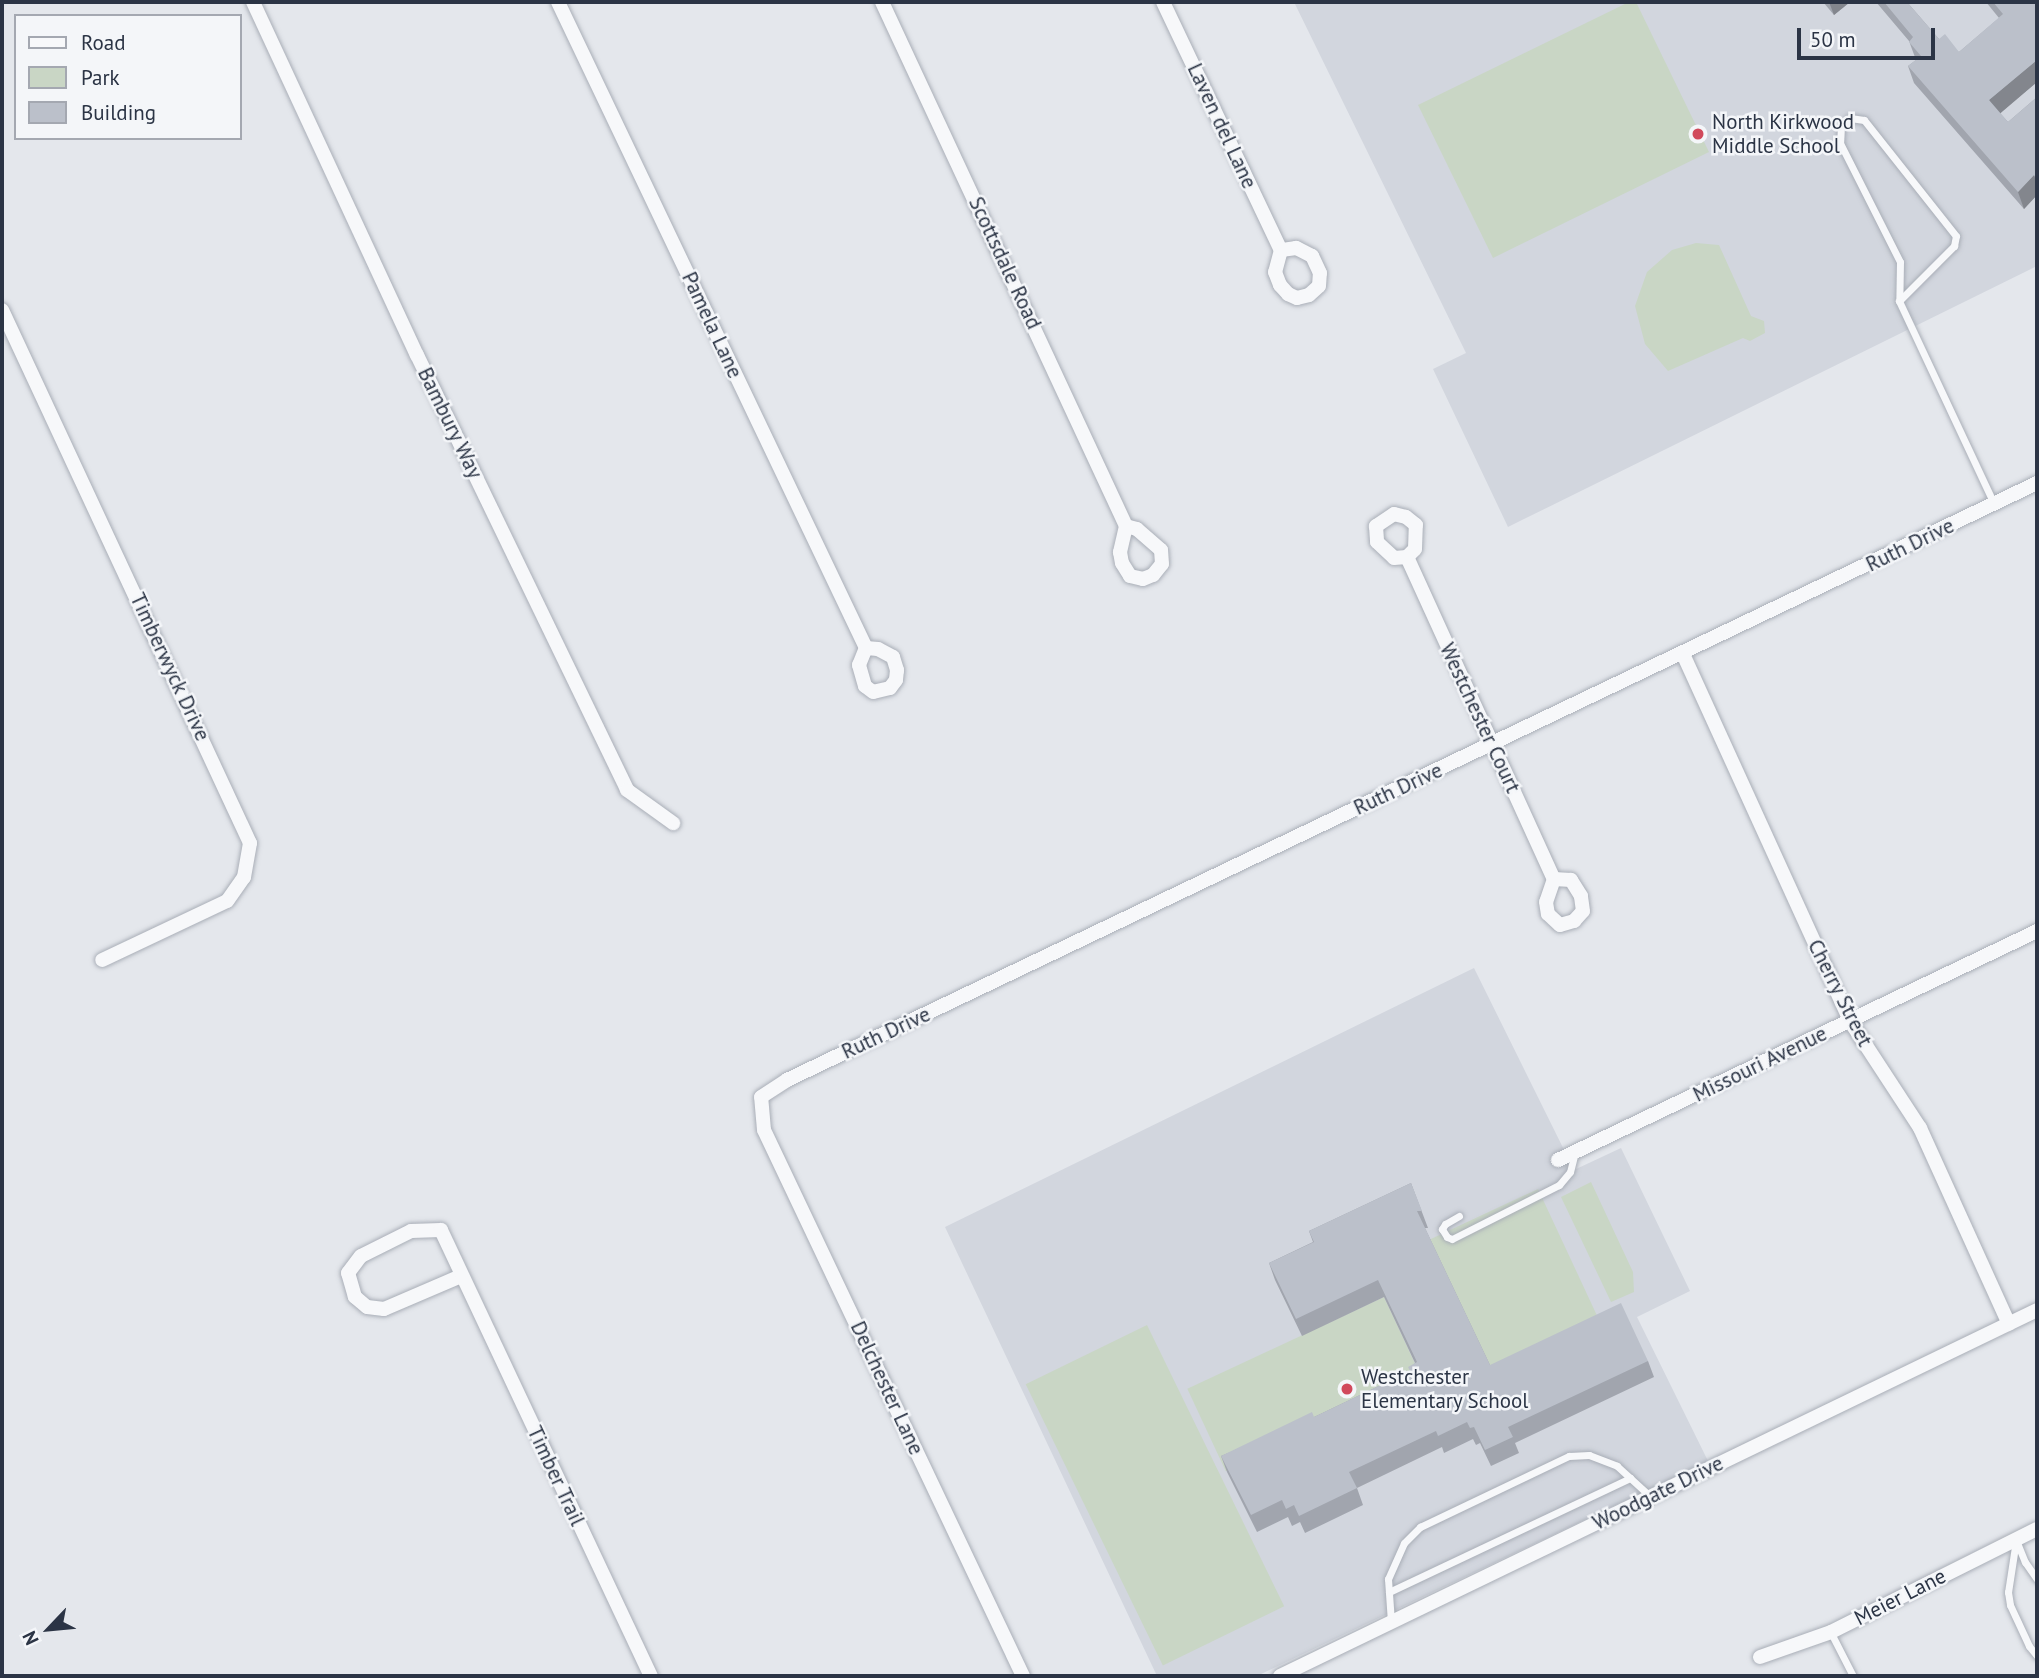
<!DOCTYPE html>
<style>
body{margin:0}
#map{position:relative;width:2039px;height:1678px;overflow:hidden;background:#e4e7ec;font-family:"PT Sans",sans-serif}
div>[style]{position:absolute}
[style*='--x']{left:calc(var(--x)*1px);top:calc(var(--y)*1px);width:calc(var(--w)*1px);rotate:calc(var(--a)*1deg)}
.built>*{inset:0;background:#d2d6de}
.green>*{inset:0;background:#c9d6c5;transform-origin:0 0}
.roads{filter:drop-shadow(0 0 2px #a9aeb7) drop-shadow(0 0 2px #a9aeb7)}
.service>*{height:7px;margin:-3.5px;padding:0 3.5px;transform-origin:3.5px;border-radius:3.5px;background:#f7f8fa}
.minor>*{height:14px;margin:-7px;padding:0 7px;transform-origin:7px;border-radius:7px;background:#f7f8fa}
.wall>*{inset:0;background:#a1a5ae}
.shaded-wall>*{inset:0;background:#83868d}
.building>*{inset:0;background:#bbc0ca}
.dots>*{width:19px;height:19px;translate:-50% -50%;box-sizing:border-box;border:4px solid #f4f6f9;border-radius:50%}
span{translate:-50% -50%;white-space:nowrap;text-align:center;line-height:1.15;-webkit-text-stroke:5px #f4f6f9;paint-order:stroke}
.poi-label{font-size:21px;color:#2b3445}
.left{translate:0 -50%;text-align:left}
.street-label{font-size:21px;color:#2b3445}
.frame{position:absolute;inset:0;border:4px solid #2b3445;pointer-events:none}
.legend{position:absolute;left:14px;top:14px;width:228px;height:126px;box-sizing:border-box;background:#f4f6f9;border:2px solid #a4a8b1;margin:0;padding:9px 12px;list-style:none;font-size:21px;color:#2b3445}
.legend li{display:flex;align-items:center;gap:14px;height:35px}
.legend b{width:35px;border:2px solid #a4a8b1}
.north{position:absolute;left:14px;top:1594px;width:70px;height:70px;-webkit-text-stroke:5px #f4f6f9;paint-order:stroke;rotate:244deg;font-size:19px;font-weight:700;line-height:28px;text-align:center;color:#2b3445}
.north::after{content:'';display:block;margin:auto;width:24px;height:32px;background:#2b3445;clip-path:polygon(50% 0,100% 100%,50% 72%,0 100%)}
.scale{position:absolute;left:1797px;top:28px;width:138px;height:32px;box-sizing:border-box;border:4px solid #2b3445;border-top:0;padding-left:9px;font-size:21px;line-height:24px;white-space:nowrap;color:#2b3445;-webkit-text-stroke:5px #f4f6f9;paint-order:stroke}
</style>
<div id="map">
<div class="built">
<div style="clip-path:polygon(1294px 2px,2037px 2px,2037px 266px,1508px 527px,1433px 369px,1466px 353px)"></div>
<div style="clip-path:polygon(1474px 968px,1574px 1170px,1621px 1148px,1690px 1291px,1637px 1317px,1708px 1461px,1257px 1676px,1157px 1676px,945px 1227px)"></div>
</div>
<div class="green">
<div style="clip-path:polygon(1629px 2px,1636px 2px,1709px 152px,1493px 258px,1418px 105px)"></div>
<div style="clip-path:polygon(1696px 243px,1719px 245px,1751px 316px,1764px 321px,1765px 333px,1750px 341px,1743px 338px,1668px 371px,1645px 344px,1635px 306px,1647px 272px,1672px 250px)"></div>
<div style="clip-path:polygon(1591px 1182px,1633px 1272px,1634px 1292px,1611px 1302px,1561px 1197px)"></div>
<div style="left:1538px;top:1189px;width:156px;height:120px;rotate:65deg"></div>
<div style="left:1384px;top:1297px;width:91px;height:217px;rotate:65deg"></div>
<div style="left:1147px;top:1325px;width:313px;height:135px;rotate:64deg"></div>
</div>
<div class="roads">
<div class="service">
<div style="--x:1899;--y:301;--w:78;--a:-45"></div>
<div style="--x:1954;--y:246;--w:10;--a:-79"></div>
<div style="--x:1956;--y:236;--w:148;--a:-128.4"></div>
<div style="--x:1864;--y:120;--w:14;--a:-172"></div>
<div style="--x:1850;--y:118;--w:12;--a:138"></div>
<div style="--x:1841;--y:126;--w:17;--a:93"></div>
<div style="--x:1840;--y:143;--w:133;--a:63.2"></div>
<div style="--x:1900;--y:262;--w:39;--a:91"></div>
<div style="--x:1899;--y:301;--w:224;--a:64.9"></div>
<div style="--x:1459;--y:1216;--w:16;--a:150"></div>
<div style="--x:1445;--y:1224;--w:6;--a:121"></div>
<div style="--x:1442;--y:1229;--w:9;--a:58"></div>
<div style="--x:1447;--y:1237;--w:5;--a:22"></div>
<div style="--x:1452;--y:1239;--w:120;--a:-26.8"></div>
<div style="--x:1559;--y:1185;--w:17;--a:-50"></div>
<div style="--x:1570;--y:1172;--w:21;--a:-76"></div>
<div style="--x:2016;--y:1540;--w:53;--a:98.7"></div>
<div style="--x:2008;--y:1592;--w:13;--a:81"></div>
<div style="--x:2010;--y:1605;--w:45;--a:65.1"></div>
<div style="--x:2029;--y:1646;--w:13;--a:51"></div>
<div style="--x:2016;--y:1540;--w:24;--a:68"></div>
<div style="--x:2025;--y:1562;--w:21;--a:55"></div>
<div style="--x:1389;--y:1592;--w:267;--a:-25.3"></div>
<div style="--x:1391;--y:1622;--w:43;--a:-94"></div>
<div style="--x:1388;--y:1579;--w:39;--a:-66"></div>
<div style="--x:1404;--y:1543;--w:23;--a:-45"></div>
<div style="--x:1420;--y:1527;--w:165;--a:-25.5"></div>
<div style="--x:1569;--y:1456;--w:20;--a:-3"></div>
<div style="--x:1589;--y:1455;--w:30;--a:21"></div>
<div style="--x:1617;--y:1466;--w:46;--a:42.4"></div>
<div style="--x:1831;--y:1633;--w:48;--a:62.9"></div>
</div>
<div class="minor">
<div style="--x:253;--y:2;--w:389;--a:65.1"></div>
<div style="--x:417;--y:355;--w:483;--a:64.2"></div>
<div style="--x:627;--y:790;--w:57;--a:35.7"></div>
<div style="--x:558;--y:2;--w:716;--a:64.51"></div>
<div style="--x:882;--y:2;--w:578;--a:65.03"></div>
<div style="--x:1126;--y:526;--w:27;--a:103"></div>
<div style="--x:1120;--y:552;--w:11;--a:80"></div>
<div style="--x:1122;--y:563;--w:15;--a:58"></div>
<div style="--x:1130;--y:576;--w:13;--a:13"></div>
<div style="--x:1143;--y:579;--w:11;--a:-22"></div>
<div style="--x:1153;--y:575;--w:14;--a:-51"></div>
<div style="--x:1162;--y:564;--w:14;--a:-94"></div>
<div style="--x:1161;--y:550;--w:32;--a:-139"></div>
<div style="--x:1137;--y:529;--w:11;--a:-165"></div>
<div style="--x:1163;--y:2;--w:275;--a:64.6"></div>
<div style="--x:1281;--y:250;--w:23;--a:105"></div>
<div style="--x:1275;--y:272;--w:14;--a:69"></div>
<div style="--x:1280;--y:285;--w:12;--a:48"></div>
<div style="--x:1288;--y:294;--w:10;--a:24"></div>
<div style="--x:1297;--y:298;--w:12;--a:-14"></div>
<div style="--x:1309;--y:295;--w:13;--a:-42"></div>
<div style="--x:1319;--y:286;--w:13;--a:-86"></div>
<div style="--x:1320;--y:273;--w:19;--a:-115"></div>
<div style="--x:1312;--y:256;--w:18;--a:-153"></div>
<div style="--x:1296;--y:248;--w:15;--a:172"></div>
<div style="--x:2;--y:310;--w:588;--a:65.05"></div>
<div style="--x:250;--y:843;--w:35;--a:100"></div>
<div style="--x:244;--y:877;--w:29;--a:125"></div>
<div style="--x:227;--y:901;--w:138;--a:154.7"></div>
<div style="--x:1407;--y:557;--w:11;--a:-45"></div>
<div style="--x:1415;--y:549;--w:24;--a:-88"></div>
<div style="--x:1416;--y:525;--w:13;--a:-141"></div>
<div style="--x:1406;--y:517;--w:12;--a:-166"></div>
<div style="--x:1394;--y:514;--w:22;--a:146"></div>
<div style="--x:1376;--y:526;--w:16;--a:86"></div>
<div style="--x:1377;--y:542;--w:23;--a:43"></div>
<div style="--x:1394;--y:558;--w:13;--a:-4"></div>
<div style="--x:1407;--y:557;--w:354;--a:65.5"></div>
<div style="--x:1554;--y:879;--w:24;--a:109"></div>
<div style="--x:1546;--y:902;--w:12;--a:81"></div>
<div style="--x:1548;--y:914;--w:16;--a:43"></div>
<div style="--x:1560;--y:925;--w:15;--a:-16"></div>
<div style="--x:1574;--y:921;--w:13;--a:-48"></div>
<div style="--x:1583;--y:911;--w:15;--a:-98"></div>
<div style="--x:1581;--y:896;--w:19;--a:-122"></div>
<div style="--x:1571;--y:880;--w:17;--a:-177"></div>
<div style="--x:866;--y:648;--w:12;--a:5"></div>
<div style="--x:878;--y:649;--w:17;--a:28"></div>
<div style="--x:893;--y:657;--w:14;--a:73"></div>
<div style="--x:897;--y:670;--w:10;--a:96"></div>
<div style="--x:896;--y:680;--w:10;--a:127"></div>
<div style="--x:890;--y:688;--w:17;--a:167"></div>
<div style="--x:873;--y:692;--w:10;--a:-143"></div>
<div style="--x:865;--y:686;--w:22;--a:-106"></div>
<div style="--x:859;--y:665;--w:18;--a:-68"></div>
<div style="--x:1683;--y:654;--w:403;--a:65.5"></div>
<div style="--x:1850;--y:1021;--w:128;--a:56.8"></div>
<div style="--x:1920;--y:1128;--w:215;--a:65.6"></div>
<div style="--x:1558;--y:1160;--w:531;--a:-25.55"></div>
<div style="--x:461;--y:1276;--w:84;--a:156.8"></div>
<div style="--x:384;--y:1309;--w:17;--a:-173"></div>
<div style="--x:367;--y:1307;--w:16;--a:-140"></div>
<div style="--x:355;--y:1297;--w:25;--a:-106"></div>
<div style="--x:348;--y:1273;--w:21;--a:-53"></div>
<div style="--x:361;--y:1256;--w:56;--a:-26.6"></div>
<div style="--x:411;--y:1231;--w:30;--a:-2"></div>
<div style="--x:441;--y:1230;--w:493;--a:64.8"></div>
<div style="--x:1760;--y:1657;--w:75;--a:-19.4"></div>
<div style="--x:1831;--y:1632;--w:230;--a:-26.6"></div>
<div style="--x:1023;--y:1676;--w:604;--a:-115.38"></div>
<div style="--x:764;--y:1130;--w:33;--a:-95"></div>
<div style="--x:761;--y:1097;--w:31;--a:-33"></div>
<div style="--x:787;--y:1080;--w:1385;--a:-25.53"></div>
<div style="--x:1280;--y:1676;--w:841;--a:-25.8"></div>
</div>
</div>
<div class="wall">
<div style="clip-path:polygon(1823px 2px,1850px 2px,1834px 15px)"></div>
<div style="clip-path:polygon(1876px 2px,1907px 2px,1939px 39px,1959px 52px,1999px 18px,1986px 2px,2037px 2px,2037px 82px,2000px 113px,2008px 122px,2037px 97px,2037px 195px,2024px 209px,1914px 83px,1908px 66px,1916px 60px,1909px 41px)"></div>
<div style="clip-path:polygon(1411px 1183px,1428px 1228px,1425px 1228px,1490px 1365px,1648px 1361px,1654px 1377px,1515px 1443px,1519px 1453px,1491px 1466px,1480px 1443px,1476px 1445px,1473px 1439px,1444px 1453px,1442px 1447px,1357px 1488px,1363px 1505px,1305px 1533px,1300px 1522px,1292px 1526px,1288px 1517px,1257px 1532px,1227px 1472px,1221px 1456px,1314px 1417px,1410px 1371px,1415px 1363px,1384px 1297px,1302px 1336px,1275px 1280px,1269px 1263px,1313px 1242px,1309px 1231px)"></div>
</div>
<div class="shaded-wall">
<div style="clip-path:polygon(1829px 2px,1850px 2px,1834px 15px)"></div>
<div style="clip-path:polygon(2037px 60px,2037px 82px,1996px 117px,1989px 100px)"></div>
<div style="clip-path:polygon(2034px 175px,2037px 184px,2037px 195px,2024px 209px,2018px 192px)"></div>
</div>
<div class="building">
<div style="clip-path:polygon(1884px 2px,1907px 2px,1939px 39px,1945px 34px,1959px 52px,2003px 14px,1993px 2px,2037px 2px,2037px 60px,1989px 100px,2008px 122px,2037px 97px,2037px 179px,2034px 175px,2018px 192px,1908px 66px,1921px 56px,1909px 42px,1913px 37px)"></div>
<div style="clip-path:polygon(1411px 1183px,1422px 1211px,1417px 1211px,1490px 1365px,1621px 1303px,1648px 1361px,1508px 1427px,1513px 1437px,1485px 1450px,1474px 1427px,1470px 1428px,1467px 1422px,1438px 1436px,1436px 1431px,1349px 1472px,1357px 1488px,1299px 1516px,1294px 1505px,1286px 1509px,1282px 1500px,1251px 1515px,1221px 1456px,1312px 1412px,1314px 1417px,1410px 1371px,1408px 1367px,1417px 1362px,1378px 1280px,1296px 1319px,1269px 1263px,1314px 1242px,1309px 1231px)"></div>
</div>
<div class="dots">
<div style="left:1698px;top:134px;background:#d1495b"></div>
<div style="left:1347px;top:1389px;background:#d1495b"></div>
</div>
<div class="poi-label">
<span class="left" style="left:1712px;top:134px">North Kirkwood<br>Middle School</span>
<span class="left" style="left:1361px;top:1389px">Westchester<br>Elementary School</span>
</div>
<div class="street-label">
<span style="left:1222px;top:126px;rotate:65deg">Laven del Lane</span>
<span style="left:1005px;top:263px;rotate:65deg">Scottsdale Road</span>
<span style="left:712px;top:325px;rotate:65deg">Pamela Lane</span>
<span style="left:450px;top:423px;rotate:64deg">Bambury Way</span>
<span style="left:1910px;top:545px;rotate:-26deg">Ruth Drive</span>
<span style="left:170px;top:667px;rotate:65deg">Timberwyck Drive</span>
<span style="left:1480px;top:718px;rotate:65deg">Westchester Court</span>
<span style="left:1398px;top:789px;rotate:-25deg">Ruth Drive</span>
<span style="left:1840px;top:993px;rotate:63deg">Cherry Street</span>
<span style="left:886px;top:1033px;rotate:-25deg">Ruth Drive</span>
<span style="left:1760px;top:1064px;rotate:-26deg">Missouri Avenue</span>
<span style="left:887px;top:1388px;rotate:65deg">Delchester Lane</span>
<span style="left:556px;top:1476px;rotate:65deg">Timber Trail</span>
<span style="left:1658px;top:1493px;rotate:-26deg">Woodgate Drive</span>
<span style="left:1900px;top:1597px;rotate:-27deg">Meier Lane</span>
</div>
<div class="frame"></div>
<ul class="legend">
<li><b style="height:9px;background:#f7f8fa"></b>Road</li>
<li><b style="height:19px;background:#c9d6c5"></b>Park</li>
<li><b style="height:19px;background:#bbc0ca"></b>Building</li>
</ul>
<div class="north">N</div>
<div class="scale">50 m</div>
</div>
